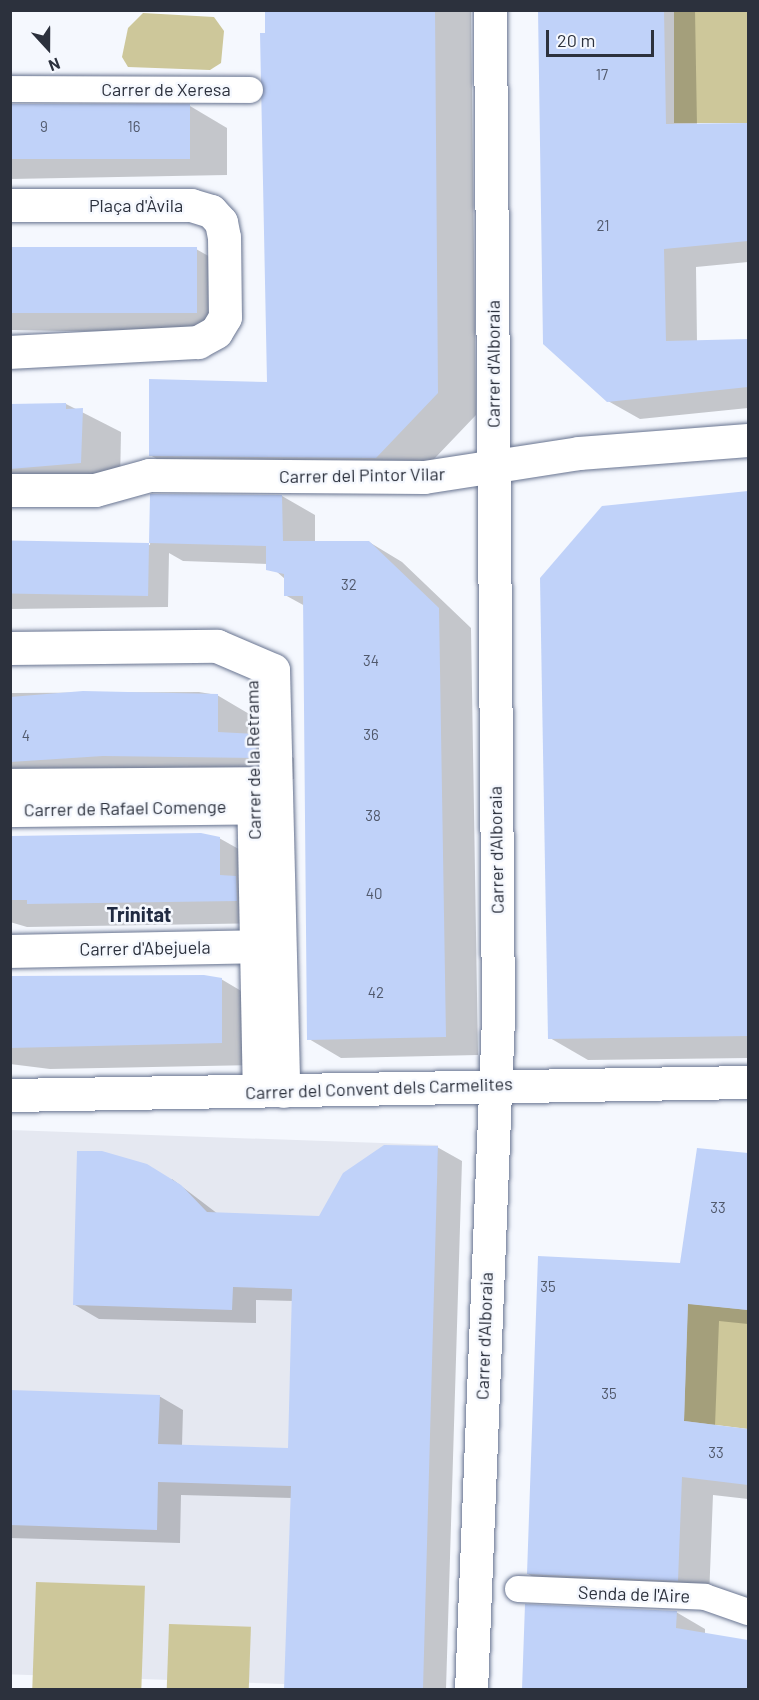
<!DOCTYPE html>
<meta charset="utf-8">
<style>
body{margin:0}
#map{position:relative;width:759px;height:1700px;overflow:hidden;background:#f5f8fe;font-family:Barlow,sans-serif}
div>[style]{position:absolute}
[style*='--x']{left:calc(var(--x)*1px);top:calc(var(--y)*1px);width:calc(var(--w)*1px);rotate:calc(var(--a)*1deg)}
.built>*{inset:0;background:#e5e8f1;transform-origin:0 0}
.green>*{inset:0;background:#cdc79a;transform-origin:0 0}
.shadow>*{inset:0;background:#0003}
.building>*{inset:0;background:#c0d2f9;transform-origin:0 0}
.roads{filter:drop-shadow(0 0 2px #687490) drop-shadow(0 0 2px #687490)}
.pedestrian>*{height:26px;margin:-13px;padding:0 13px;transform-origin:13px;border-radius:13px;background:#fff}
.minor>*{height:33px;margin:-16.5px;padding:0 16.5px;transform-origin:16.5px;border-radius:16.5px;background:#fff}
.tertiary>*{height:33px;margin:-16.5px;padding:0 16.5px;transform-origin:16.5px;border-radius:16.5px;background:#fff}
span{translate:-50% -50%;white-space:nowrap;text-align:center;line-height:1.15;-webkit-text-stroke:5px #f5f8fe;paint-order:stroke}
.number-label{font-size:15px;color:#51596c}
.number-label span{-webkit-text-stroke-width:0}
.street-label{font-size:18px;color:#2c313d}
.neighbourhood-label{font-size:20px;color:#212b42;font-weight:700}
.frame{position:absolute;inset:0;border:12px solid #2c313d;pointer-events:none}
.north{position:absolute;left:18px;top:18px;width:60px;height:60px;-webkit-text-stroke:4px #f5f8fe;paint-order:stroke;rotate:159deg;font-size:16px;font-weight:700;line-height:24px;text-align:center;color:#2c313d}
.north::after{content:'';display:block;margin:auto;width:21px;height:27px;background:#2c313d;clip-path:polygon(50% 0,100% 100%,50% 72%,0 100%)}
.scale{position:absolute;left:546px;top:30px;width:108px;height:27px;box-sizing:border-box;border:3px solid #2c313d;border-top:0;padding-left:8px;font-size:18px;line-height:21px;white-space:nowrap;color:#2c313d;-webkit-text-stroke:4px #f5f8fe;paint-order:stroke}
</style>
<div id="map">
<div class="built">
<div style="left:438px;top:1145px;width:544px;height:428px;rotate:92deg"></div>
</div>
<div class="green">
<div style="left:674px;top:11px;width:74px;height:112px"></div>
<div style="clip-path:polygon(143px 13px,214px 17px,224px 31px,221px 63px,210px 70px,128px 67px,122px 57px,128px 28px)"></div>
<div style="clip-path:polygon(689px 1263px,692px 1304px,748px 1310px,748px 1429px,684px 1421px)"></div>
<div style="left:36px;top:1582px;width:109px;height:107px;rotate:2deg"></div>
<div style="left:169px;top:1624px;width:82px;height:65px;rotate:2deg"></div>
</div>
<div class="shadow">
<div style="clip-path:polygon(265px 10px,471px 10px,476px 415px,415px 479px,188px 477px,150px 455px,268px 383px)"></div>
<div style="clip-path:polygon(541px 10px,695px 10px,697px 126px,748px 125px,748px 262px,696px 267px,697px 342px,748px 341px,748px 408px,640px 419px,608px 401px)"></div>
<div style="clip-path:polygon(10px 105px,190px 106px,227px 128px,227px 175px,10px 179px)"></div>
<div style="clip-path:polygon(10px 248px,196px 249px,235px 271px,235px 334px,10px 330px)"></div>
<div style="clip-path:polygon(66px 404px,121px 432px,120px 484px,10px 490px,10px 405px)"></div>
<div style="clip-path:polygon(748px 492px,748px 1058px,588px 1060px,550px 1038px,603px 508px)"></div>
<div style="clip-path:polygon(152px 496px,282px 496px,315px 515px,315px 543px,369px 542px,402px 562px,471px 628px,478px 1055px,341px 1058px,309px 1039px,305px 606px,285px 595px,285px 579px,268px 564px,183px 561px,169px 553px,168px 607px,10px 609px,10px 545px,150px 545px)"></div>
<div style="clip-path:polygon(199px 692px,217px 695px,256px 718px,256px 736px,294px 758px,294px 779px,10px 779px,10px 693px)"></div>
<div style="clip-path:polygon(10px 838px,219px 838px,258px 860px,275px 923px,27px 927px,10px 922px)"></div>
<div style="clip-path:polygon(10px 978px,221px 979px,260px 1002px,260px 1065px,50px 1069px,10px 1064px)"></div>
<div style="clip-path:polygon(437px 1147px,462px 1161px,446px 1690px,286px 1690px,292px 1498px,181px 1495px,180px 1543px,10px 1538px,10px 1491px,159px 1396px,183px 1410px,182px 1446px,289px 1449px,294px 1301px,256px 1300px,256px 1323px,99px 1319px,75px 1305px,172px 1179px,218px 1214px,319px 1218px)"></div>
<div style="clip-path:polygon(699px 1150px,748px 1154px,748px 1324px,719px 1321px,715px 1426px,748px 1430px,748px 1499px,713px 1495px,709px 1598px,560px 1592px,528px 1574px,682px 1264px)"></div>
<div style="clip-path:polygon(527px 1606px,676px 1612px,705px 1629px,705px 1635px,748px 1643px,748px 1690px,524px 1690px)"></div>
</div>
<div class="building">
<div style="clip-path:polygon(265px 10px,435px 10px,438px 393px,376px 458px,149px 456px,149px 379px,267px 382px,260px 33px,265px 33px)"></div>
<div style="clip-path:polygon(538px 10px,664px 10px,666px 124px,748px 123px,748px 241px,664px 249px,666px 341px,748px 339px,748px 387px,607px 402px,543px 344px)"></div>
<div style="left:10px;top:104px;width:180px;height:55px"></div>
<div style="left:10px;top:247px;width:187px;height:66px"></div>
<div style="clip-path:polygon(66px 403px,66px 409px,83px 408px,81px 463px,10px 469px,10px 404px)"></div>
<div style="clip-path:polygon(748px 491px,748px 1036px,548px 1039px,540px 578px,602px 506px)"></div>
<div style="clip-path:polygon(150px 494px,282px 495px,283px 541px,369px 541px,439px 608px,446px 1037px,307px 1040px,303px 596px,284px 596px,284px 574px,266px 570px,266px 546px,149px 543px)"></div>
<div style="left:149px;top:543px;width:53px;height:139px;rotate:91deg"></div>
<div style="clip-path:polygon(83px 691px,218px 694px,218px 732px,256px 734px,256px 758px,103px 756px,10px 762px,10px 697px)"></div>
<div style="clip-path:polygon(201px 833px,220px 837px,220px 875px,236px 876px,237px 901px,27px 904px,27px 900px,10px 900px,10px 836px)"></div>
<div style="clip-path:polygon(204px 975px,222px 978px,222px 1043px,10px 1048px,10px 976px)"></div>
<div style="clip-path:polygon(384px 1145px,438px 1146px,423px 1689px,284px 1689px,291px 1486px,158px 1482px,157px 1530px,10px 1525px,10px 1390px,160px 1395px,158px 1444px,288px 1448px,292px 1289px,233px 1287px,232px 1310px,73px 1305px,77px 1151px,102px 1151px,147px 1164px,181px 1185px,207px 1212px,319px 1216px,343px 1173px)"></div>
<div style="clip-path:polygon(697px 1148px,748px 1153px,748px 1310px,688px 1304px,684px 1421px,748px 1429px,748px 1485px,682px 1477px,678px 1581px,527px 1574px,538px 1256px,680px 1263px)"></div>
<div style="clip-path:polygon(525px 1604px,677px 1611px,676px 1628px,748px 1640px,748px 1689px,522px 1689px)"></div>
</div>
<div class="roads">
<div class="pedestrian">
<div style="--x:10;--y:89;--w:240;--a:0.2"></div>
<div style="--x:518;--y:1589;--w:187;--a:2.4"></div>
<div style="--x:705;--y:1597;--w:46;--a:19.2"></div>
</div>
<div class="minor">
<div style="--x:10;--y:205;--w:181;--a:0"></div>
<div style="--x:191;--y:205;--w:21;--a:17"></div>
<div style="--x:211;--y:211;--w:15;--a:48"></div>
<div style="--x:221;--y:222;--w:15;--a:79"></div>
<div style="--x:224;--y:237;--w:80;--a:89.3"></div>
<div style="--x:225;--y:317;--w:17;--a:121"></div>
<div style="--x:216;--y:332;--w:21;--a:151"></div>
<div style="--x:198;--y:342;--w:188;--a:177"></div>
<div style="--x:10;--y:490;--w:85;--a:0"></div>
<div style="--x:95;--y:490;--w:56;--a:-15.5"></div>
<div style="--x:149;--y:475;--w:275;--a:0.4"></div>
<div style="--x:424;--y:477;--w:157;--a:-8.8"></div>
<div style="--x:579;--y:453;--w:169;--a:-4.4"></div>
<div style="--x:10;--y:648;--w:207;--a:-0.6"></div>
<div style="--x:217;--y:646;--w:61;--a:23.2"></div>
<div style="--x:273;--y:670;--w:421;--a:88.6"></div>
<div style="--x:10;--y:785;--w:264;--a:-0.4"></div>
<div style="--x:253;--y:787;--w:304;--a:88.9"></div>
<div style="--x:10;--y:810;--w:266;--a:-0.6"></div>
<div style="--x:10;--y:951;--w:269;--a:-1.1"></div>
<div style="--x:10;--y:1095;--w:738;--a:-1.01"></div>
</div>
<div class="tertiary">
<div style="--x:471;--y:1690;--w:674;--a:-87.7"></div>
<div style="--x:498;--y:1017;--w:1007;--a:-90.46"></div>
</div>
</div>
<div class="number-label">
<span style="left:602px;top:75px">17</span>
<span style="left:44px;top:127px">9</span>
<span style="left:134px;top:127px">16</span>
<span style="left:603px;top:226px">21</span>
<span style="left:349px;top:585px">32</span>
<span style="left:371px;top:661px">34</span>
<span style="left:371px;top:735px">36</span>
<span style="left:26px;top:736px">4</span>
<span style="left:373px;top:816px">38</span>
<span style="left:374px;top:894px">40</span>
<span style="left:376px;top:993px">42</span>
<span style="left:718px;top:1208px">33</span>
<span style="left:548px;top:1287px">35</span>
<span style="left:609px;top:1394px">35</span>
<span style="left:716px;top:1453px">33</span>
</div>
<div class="street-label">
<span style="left:166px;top:89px">Carrer de Xeresa</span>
<span style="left:136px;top:205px">Plaça d'Àvila</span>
<span style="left:493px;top:364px;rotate:-90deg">Carrer d'Alboraia</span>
<span style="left:362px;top:475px;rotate:-1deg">Carrer del Pintor Vilar</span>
<span style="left:253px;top:760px;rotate:-91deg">Carrer de la Retrama</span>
<span style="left:125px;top:808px;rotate:-1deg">Carrer de Rafael Comenge</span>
<span style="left:496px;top:850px;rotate:-91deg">Carrer d'Alboraia</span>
<span style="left:145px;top:948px;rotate:-1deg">Carrer d'Abejuela</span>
<span style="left:379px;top:1088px;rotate:-2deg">Carrer del Convent dels Carmelites</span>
<span style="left:484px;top:1336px;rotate:-88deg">Carrer d'Alboraia</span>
<span style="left:634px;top:1594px;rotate:2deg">Senda de l'Aire</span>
</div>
<div class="neighbourhood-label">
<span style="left:139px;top:914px">Trinitat</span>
</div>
<div class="frame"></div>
<div class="north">N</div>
<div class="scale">20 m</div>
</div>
